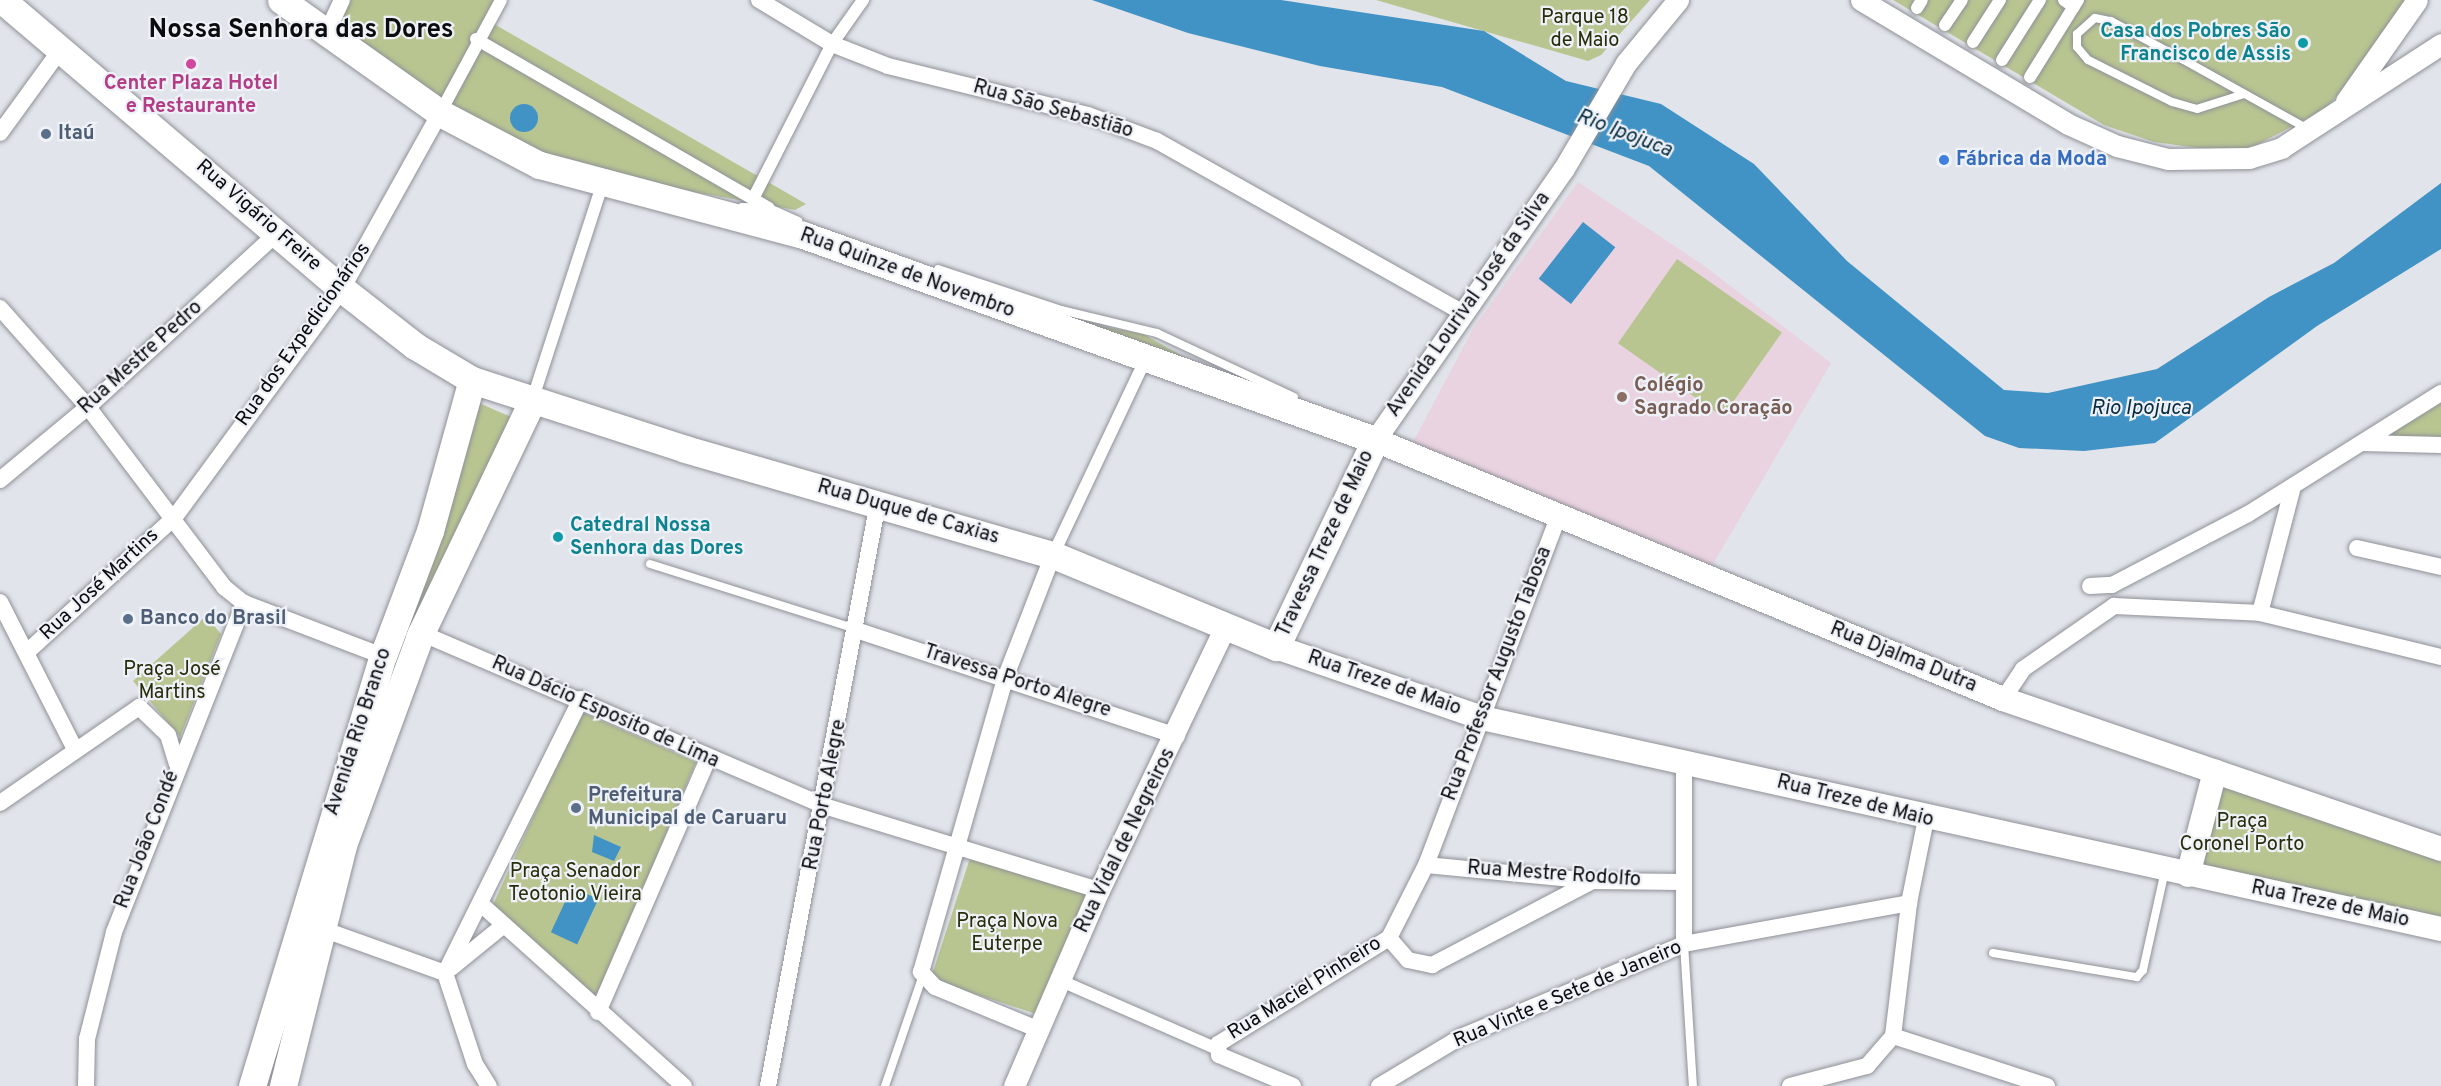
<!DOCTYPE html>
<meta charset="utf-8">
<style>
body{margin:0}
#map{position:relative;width:2441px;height:1086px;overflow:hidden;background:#e1e4ea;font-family:Overpass,sans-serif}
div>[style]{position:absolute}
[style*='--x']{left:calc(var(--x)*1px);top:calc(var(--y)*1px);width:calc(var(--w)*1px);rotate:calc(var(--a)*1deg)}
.education>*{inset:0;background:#e9d3e0}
.green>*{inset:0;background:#b8c591;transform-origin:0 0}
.water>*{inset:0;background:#4192c5;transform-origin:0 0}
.round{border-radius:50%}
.roads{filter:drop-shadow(0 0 2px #8e9197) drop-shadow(0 0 2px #8e9197)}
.service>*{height:8px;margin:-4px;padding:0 4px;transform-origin:4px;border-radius:4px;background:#fff}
.pedestrian>*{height:12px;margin:-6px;padding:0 6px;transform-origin:6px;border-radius:6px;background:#fff}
.minor>*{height:16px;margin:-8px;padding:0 8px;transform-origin:8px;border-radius:8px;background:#fff}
.tertiary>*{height:21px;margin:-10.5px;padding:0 10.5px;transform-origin:10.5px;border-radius:10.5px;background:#fff}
.secondary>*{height:24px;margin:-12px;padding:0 12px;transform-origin:12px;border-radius:12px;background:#fff}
.primary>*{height:27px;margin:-13.5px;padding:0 13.5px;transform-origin:13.5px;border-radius:13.5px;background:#fff}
.dots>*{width:16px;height:16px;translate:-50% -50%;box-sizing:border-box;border:3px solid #eef1f7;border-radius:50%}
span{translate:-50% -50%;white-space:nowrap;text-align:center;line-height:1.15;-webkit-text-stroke:4.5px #eef1f7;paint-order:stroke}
.park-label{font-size:20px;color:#262d09}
.culture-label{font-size:20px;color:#0d838f;font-weight:700}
.right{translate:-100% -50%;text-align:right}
.left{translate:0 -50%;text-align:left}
.hotel-label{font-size:20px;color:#b23c85;font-weight:700}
.street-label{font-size:20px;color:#0b0c0e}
.service-label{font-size:20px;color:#4e5e75;font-weight:700}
.shop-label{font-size:20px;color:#366cbe;font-weight:700}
.education-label{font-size:20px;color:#785e54;font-weight:700}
.water-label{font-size:21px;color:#082d42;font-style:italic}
.district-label{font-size:26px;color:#0b0c0e;font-weight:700}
</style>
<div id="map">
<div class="education">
<div style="clip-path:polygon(1578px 182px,1703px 265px,1831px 363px,1707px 574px,1412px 444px,1474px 327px)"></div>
</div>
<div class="green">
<div style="clip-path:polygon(351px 0,494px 0,486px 14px,494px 24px,806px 204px,795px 210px,577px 171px,426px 99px,335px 30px)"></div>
<div style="clip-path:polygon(1376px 0,1650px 0,1601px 55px,1588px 61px)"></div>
<div style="clip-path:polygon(1893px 0,2406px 0,2357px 74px,2325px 109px,2251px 148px,2206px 149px,2154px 142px,2104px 125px)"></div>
<div style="left:1677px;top:259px;width:128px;height:103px;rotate:35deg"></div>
<div style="clip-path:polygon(1064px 319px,1143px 334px,1213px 373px)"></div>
<div style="clip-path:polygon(472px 400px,516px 419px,421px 621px,397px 638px)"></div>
<div style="clip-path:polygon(2441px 403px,2441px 439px,2381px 440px)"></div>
<div style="clip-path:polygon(206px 616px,221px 634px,180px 737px,133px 681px)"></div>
<div style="clip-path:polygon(581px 712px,696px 762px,596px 1003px,492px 907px)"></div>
<div style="clip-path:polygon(2210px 774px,2441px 856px,2441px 922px,2185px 868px)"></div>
<div style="left:971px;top:855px;width:125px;height:131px;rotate:18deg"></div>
</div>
<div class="water">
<div style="clip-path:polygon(1092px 0,1281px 0,1484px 31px,1566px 81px,1661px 104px,1754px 164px,1847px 261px,2004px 390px,2048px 393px,2157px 369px,2269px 297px,2334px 263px,2441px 183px,2441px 249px,2317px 326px,2155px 443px,2084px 451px,2019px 448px,1985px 436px,1649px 166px,1442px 87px,1320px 66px,1188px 33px)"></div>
<div class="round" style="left:510px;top:104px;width:28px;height:28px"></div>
<div style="left:1583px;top:222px;width:41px;height:72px;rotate:38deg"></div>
<div style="clip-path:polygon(594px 835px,621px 847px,614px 861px,592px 852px)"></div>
<div style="left:572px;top:887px;width:29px;height:50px;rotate:25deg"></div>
</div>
<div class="roads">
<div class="service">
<div style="--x:2244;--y:94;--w:49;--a:162.3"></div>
<div style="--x:2197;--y:109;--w:26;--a:-164"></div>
<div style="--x:2172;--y:102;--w:94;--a:-153.4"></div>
<div style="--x:2088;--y:60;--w:17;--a:-130"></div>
<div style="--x:2077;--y:47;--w:13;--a:-90"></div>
<div style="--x:2077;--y:34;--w:24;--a:-42"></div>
<div style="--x:2095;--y:18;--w:16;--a:11"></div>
<div style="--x:2111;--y:21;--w:81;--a:28.2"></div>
<div style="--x:2182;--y:59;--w:144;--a:29.1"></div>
<div style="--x:742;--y:207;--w:27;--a:2"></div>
<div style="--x:769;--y:208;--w:32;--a:24"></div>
<div style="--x:938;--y:269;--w:130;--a:18.4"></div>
<div style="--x:1061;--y:310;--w:99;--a:13.5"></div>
<div style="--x:1157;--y:333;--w:151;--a:25"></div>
<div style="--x:650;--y:564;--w:216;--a:17.5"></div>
<div style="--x:1684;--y:944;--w:142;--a:86.4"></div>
<div style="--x:1993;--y:953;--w:146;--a:9.5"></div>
<div style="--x:2137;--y:977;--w:9;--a:-49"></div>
<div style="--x:2143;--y:970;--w:101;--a:-77.5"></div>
<div style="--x:885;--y:1086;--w:114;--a:-71.1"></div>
</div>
<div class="pedestrian">
<div style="--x:2064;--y:0;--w:12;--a:35"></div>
<div style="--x:1917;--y:8;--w:9;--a:-58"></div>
<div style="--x:1945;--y:25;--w:30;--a:-56"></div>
<div style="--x:476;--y:39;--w:338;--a:30"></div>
<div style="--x:1973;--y:42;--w:50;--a:-57.3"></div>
<div style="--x:2002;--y:60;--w:71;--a:-57.7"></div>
<div style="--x:2030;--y:77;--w:91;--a:-58.1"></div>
<div style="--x:440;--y:113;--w:128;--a:-61.6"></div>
<div style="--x:753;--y:199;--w:174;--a:-63"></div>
<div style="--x:832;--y:44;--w:54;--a:-54.8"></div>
<div style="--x:532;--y:401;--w:227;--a:-72"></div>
<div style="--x:1053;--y:555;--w:218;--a:-64.7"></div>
<div style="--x:1059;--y:980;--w:172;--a:23.6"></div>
</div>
<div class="minor">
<div style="--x:759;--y:0;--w:85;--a:31.1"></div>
<div style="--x:832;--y:44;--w:60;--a:21.4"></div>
<div style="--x:888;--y:66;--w:206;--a:13.8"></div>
<div style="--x:1088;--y:115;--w:74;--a:20.6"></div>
<div style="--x:1157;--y:141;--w:351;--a:29.3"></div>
<div style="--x:327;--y:32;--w:35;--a:-65"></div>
<div style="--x:0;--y:133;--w:104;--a:-54"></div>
<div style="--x:0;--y:308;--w:132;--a:48.4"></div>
<div style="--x:88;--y:407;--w:226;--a:52.9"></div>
<div style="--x:224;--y:587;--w:26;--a:39"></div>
<div style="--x:244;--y:603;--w:149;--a:20.9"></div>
<div style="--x:383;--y:656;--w:7;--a:-34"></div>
<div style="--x:2363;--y:443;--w:78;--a:1.5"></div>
<div style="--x:0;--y:480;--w:114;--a:-39.7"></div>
<div style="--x:88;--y:407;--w:258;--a:-42.6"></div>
<div style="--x:2357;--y:548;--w:86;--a:12.7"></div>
<div style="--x:2090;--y:586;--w:22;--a:-3"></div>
<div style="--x:2112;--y:585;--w:153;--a:-27.6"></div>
<div style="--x:2248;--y:514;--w:228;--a:-32.1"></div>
<div style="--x:0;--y:602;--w:165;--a:63"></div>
<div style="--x:2260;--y:613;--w:127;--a:-75.4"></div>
<div style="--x:856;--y:630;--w:338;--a:18.3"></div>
<div style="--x:414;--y:637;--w:8;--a:-30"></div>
<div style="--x:421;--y:633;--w:439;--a:23.2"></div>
<div style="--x:824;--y:806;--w:288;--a:17"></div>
<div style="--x:27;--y:652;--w:199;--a:-42.4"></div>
<div style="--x:174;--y:518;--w:284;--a:-53.7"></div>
<div style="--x:342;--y:289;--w:201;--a:-60.9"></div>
<div style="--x:2003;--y:699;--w:36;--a:-56"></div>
<div style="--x:2023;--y:669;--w:111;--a:-34.7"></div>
<div style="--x:2114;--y:606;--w:146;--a:2.7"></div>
<div style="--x:2260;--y:613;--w:186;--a:13.7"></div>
<div style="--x:1684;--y:761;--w:183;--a:90"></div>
<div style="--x:0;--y:803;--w:169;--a:-34.6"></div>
<div style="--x:139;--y:707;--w:40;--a:44"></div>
<div style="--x:168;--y:735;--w:30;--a:73"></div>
<div style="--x:1426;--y:865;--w:168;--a:5.5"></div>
<div style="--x:1593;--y:881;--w:90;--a:0.6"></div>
<div style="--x:482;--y:905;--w:271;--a:41.9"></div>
<div style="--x:322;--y:929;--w:131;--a:19.7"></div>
<div style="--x:445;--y:973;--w:96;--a:71.8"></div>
<div style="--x:475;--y:1064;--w:26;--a:58"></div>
<div style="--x:1389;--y:938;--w:29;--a:49"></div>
<div style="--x:1408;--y:960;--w:25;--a:12"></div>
<div style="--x:1432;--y:965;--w:182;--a:-27.6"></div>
<div style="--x:451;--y:968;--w:68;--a:-39.1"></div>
<div style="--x:445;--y:973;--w:306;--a:-63.6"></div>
<div style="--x:598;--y:1012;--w:276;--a:-66.5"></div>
<div style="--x:1037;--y:1029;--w:110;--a:-157.6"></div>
<div style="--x:935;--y:987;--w:21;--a:-133"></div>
<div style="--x:921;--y:972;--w:308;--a:-74"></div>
<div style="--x:1006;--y:676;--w:130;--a:-68.8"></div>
<div style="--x:1893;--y:1036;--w:134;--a:-83.1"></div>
<div style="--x:1909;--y:903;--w:86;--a:-78.6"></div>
<div style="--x:1893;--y:1036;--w:162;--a:18"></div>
<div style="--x:86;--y:1086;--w:47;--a:-88.8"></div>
<div style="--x:87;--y:1039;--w:110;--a:-75.8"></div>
<div style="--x:114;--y:932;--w:354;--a:-68.4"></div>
<div style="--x:768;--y:1086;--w:593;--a:-79.32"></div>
<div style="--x:1293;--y:1086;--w:80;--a:-157.3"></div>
<div style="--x:1219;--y:1055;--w:11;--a:-95"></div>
<div style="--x:1218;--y:1044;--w:201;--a:-31.8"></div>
<div style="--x:1389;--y:938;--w:82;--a:-63.1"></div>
<div style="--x:1426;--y:865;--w:372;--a:-69.2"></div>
<div style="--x:1379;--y:1086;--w:96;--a:-30.9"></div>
<div style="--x:1461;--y:1037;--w:242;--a:-22.6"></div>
<div style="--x:1684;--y:944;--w:229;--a:-10.3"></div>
<div style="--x:1790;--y:1086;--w:80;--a:-14.6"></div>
<div style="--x:1867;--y:1066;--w:40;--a:-49"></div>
</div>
<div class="tertiary">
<div style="--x:1861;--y:0;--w:241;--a:30.9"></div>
<div style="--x:2068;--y:124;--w:54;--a:24.2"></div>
<div style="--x:2117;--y:146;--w:53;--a:14.3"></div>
<div style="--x:2168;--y:159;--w:81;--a:-0.7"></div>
<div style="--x:2249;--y:158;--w:34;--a:-17"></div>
<div style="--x:2281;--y:148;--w:191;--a:-33"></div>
<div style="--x:2346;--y:101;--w:123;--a:-54.9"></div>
<div style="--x:1375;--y:440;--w:329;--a:-55.2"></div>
<div style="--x:1563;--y:170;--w:124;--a:-59.5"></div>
<div style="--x:1626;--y:63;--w:82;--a:-50.5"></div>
<div style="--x:1014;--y:1086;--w:214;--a:-66.6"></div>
<div style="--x:1099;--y:890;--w:289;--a:-64.4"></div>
</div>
<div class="secondary">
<div style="--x:1375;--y:440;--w:679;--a:22.41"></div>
<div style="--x:2003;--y:699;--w:463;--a:18.9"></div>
<div style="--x:1276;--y:647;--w:218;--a:19"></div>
<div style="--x:1482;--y:718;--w:982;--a:12.41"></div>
<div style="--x:2188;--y:875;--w:107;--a:-75.4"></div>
</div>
<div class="primary">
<div style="--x:2;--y:0;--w:446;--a:40.4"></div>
<div style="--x:342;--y:289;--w:93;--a:38"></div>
<div style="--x:415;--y:346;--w:66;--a:30.8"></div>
<div style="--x:472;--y:380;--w:224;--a:17.9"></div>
<div style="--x:685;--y:449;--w:383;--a:16.1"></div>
<div style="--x:1053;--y:555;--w:241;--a:22.4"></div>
<div style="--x:1276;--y:647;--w:229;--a:-64.4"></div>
<div style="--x:1375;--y:440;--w:608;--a:-160.28"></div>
<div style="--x:803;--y:235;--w:273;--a:-165.1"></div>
<div style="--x:539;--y:165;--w:112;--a:-152.3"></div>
<div style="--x:440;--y:113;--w:195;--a:-144.6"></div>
<div style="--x:252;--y:1086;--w:450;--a:-73.1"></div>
<div style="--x:383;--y:656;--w:134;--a:-69.4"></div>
<div style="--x:430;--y:531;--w:157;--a:-74.5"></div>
<div style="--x:283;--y:1086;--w:248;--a:-76"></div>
<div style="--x:343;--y:845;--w:226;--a:-69.8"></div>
<div style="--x:421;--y:633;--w:257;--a:-64.4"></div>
</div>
</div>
<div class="dots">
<div style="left:2303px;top:43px;background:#0f9aa8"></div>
<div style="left:191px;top:64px;background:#d1479c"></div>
<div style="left:46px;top:134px;background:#5c6f8a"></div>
<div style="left:1944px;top:160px;background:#3f7fe0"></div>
<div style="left:1622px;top:397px;background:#8d6e63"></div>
<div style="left:558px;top:537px;background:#0f9aa8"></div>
<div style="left:128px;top:619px;background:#5c6f8a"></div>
<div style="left:576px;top:808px;background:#5c6f8a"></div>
</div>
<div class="park-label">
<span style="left:1585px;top:30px">Parque 18<br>de Maio</span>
<span style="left:172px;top:682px">Praça José<br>Martins</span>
<span style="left:2242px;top:834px">Praça<br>Coronel Porto</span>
<span style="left:575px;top:884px">Praça Senador<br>Teotonio Vieira</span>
<span style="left:1007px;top:934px">Praça Nova<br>Euterpe</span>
</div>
<div class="culture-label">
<span class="right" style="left:2291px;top:44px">Casa dos Pobres São<br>Francisco de Assis</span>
<span class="left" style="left:570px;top:538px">Catedral Nossa<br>Senhora das Dores</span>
</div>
<div class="hotel-label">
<span style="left:191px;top:96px">Center Plaza Hotel<br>e Restaurante</span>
</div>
<div class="street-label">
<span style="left:1053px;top:110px;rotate:16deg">Rua São Sebastião</span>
<span style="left:258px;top:216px;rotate:41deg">Rua Vigário Freire</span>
<span style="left:907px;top:274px;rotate:20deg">Rua Quinze de Novembro</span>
<span style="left:1469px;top:305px;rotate:-55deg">Avenida Lourival José da Silva</span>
<span style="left:304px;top:335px;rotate:-55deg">Rua dos Expedicionários</span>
<span style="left:141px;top:358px;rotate:-42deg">Rua Mestre Pedro</span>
<span style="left:908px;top:513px;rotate:16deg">Rua Duque de Caxias</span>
<span style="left:1326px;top:544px;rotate:-65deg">Travessa Treze de Maio</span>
<span style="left:100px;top:585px;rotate:-43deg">Rua José Martins</span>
<span style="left:1903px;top:658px;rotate:22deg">Rua Djalma Dutra</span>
<span style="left:1498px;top:674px;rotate:-69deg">Rua Professor Augusto Tabosa</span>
<span style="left:1017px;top:682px;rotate:18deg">Travessa Porto Alegre</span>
<span style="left:1384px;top:684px;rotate:19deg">Rua Treze de Maio</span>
<span style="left:605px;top:713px;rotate:24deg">Rua Dácio Esposito de Lima</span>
<span style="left:359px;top:732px;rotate:-72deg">Avenida Rio Branco</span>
<span style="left:826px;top:795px;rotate:-79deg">Rua Porto Alegre</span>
<span style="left:1855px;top:802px;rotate:14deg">Rua Treze de Maio</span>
<span style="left:148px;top:840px;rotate:-69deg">Rua João Condé</span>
<span style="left:1126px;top:841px;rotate:-64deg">Rua Vidal de Negreiros</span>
<span style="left:1554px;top:875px;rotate:4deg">Rua Mestre Rodolfo</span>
<span style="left:2330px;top:905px;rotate:12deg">Rua Treze de Maio</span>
<span style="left:1305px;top:989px;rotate:-32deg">Rua Maciel Pinheiro</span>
<span style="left:1568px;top:995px;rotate:-23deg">Rua Vinte e Sete de Janeiro</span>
</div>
<div class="service-label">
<span class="left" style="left:58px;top:134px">Itaú</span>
<span class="left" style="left:140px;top:619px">Banco do Brasil</span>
<span class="left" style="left:588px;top:808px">Prefeitura<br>Municipal de Caruaru</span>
</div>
<div class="shop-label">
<span class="left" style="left:1956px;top:160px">Fábrica da Moda</span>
</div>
<div class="education-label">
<span class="left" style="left:1634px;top:398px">Colégio<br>Sagrado Coração</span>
</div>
<div class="water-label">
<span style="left:1624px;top:134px;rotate:21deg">Rio Ipojuca</span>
<span style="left:2141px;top:409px">Rio Ipojuca</span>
</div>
<div class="district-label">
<span style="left:301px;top:31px">Nossa Senhora das Dores</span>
</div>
</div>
